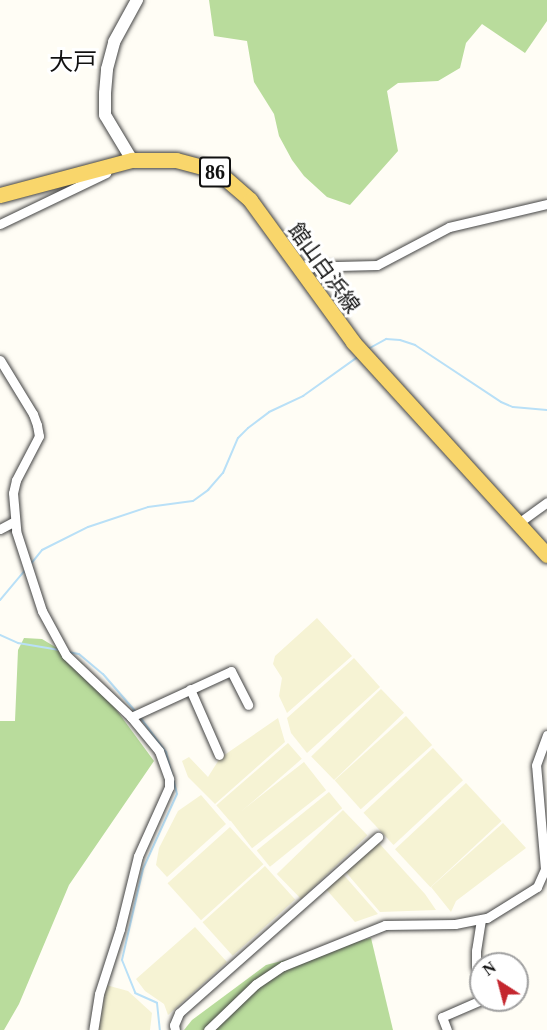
<!DOCTYPE html>
<meta charset="utf-8">
<style>
body{margin:0}
#map{position:relative;width:547px;height:1030px;overflow:hidden;background:#fffdf5;font-family:"Times New Roman","Noto Sans JP",serif}
div>[style]{position:absolute}
[style*='--x']{left:calc(var(--x)*1px);top:calc(var(--y)*1px);width:calc(var(--w)*1px);rotate:calc(var(--a)*1deg)}
.farmland>*{inset:0;background:#f6f3d4;transform-origin:0 0}
.forest>*{inset:0;background:#b9dc9c}
.stream>*{height:2px;margin:-1px;padding:0 1px;transform-origin:1px;border-radius:1px;background:#b9e0f7}
.roads{filter:drop-shadow(0 0 2px #444) drop-shadow(0 0 2px #444)}
.minor>*{height:9px;margin:-4.5px;padding:0 4.5px;transform-origin:4.5px;border-radius:4.5px;background:#fff}
.tertiary>*{height:12px;margin:-6px;padding:0 6px;transform-origin:6px;border-radius:6px;background:#fff}
.primary>*{height:15px;margin:-7.5px;padding:0 7.5px;transform-origin:7.5px;border-radius:7.5px;background:#f9d66b}
span{translate:-50% -50%;white-space:nowrap;text-align:center;line-height:1.15;-webkit-text-stroke:6px #fff;paint-order:stroke}
.shield-label span{padding:2px 4px;background:#fff;border:2px solid;border-radius:4px;-webkit-text-stroke-width:0}
.shield-label{font-size:20px;color:#111;font-weight:700}
.street-label{font-size:21px;color:#111}
.quarter-label{font-size:24px;color:#111}
.north{position:absolute;left:469px;top:952px;width:60px;height:60px;box-sizing:border-box;background:#fff;border:2px solid #a0a0a0;border-radius:50%;rotate:324deg;font-size:16px;font-weight:700;line-height:24px;text-align:center;color:#111}
.north::after{content:'';display:block;margin:auto;width:21px;height:27px;background:#c4262e;clip-path:polygon(50% 0,100% 100%,50% 72%,0 100%)}
</style>
<div id="map">
<div class="farmland">
<div style="clip-path:polygon(317px 618px,352px 656px,287px 713px,279px 696px,282px 678px,273px 664px,275px 656px)"></div>
<div style="clip-path:polygon(354px 658px,380px 687px,307px 753px,291px 733px,287px 718px)"></div>
<div style="left:381px;top:689px;width:33px;height:97px;rotate:46deg"></div>
<div style="left:406px;top:716px;width:39px;height:96px;rotate:48deg"></div>
<div style="clip-path:polygon(278px 718px,285px 742px,215px 804px,188px 777px,182px 761px,189px 757px,208px 777px,220px 758px)"></div>
<div style="left:288px;top:743px;width:21px;height:95px;rotate:49deg"></div>
<div style="left:433px;top:748px;width:44px;height:95px;rotate:47deg"></div>
<div style="left:304px;top:762px;width:36px;height:94px;rotate:52deg"></div>
<div style="left:466px;top:783px;width:52px;height:97px;rotate:47deg"></div>
<div style="left:329px;top:792px;width:21px;height:93px;rotate:51deg"></div>
<div style="clip-path:polygon(201px 795px,226px 824px,167px 877px,156px 865px,159px 848px,178px 811px)"></div>
<div style="left:343px;top:810px;width:35px;height:92px;rotate:46deg"></div>
<div style="clip-path:polygon(503px 823px,526px 848px,456px 901px,451px 912px,431px 887px)"></div>
<div style="left:230px;top:827px;width:50px;height:84px;rotate:48deg"></div>
<div style="clip-path:polygon(378px 842px,425px 894px,436px 910px,380px 912px,344px 870px)"></div>
<div style="left:265px;top:866px;width:45px;height:84px;rotate:48deg"></div>
<div style="clip-path:polygon(342px 873px,378px 914px,355px 922px,325px 888px)"></div>
<div style="clip-path:polygon(195px 927px,227px 962px,168px 1015px,164px 1004px,145px 991px,136px 979px)"></div>
<div style="clip-path:polygon(106px 985px,128px 991px,152px 1013px,150px 1030px,99px 1030px)"></div>
</div>
<div class="forest">
<div style="clip-path:polygon(209px 0,547px 0,547px 21px,525px 53px,482px 24px,466px 43px,460px 68px,438px 81px,398px 83px,387px 91px,398px 151px,350px 205px,327px 197px,304px 176px,292px 160px,279px 136px,274px 114px,254px 82px,247px 41px,214px 36px)"></div>
<div style="clip-path:polygon(24px 638px,42px 639px,82px 663px,154px 761px,69px 885px,19px 1004px,4px 1030px,0 1030px,0 721px,15px 721px,18px 650px)"></div>
<div style="clip-path:polygon(371px 938px,393px 1030px,184px 1030px,192px 1020px,266px 965px)"></div>
</div>
<div class="stream">
<div style="--x:368;--y:349;--w:21;--a:-29"></div>
<div style="--x:386;--y:339;--w:14;--a:4"></div>
<div style="--x:400;--y:340;--w:16;--a:18"></div>
<div style="--x:415;--y:345;--w:103;--a:33.5"></div>
<div style="--x:501;--y:402;--w:13;--a:23"></div>
<div style="--x:513;--y:407;--w:34;--a:5"></div>
<div style="--x:30;--y:565;--w:19;--a:-51"></div>
<div style="--x:42;--y:550;--w:51;--a:-26.6"></div>
<div style="--x:88;--y:527;--w:63;--a:-18.4"></div>
<div style="--x:148;--y:507;--w:45;--a:-7.6"></div>
<div style="--x:193;--y:501;--w:19;--a:-36"></div>
<div style="--x:208;--y:490;--w:23;--a:-49"></div>
<div style="--x:223;--y:473;--w:38;--a:-67"></div>
<div style="--x:238;--y:438;--w:14;--a:-45"></div>
<div style="--x:248;--y:428;--w:26;--a:-37"></div>
<div style="--x:269;--y:412;--w:38;--a:-25"></div>
<div style="--x:303;--y:396;--w:69;--a:-35.5"></div>
<div style="--x:0;--y:600;--w:40;--a:-50"></div>
<div style="--x:0;--y:635;--w:20;--a:24"></div>
<div style="--x:18;--y:643;--w:42;--a:9.7"></div>
<div style="--x:68;--y:652;--w:11;--a:10"></div>
<div style="--x:79;--y:654;--w:31;--a:40"></div>
<div style="--x:103;--y:674;--w:50;--a:49"></div>
<div style="--x:140;--y:717;--w:44;--a:53.4"></div>
<div style="--x:166;--y:752;--w:43;--a:75.3"></div>
<div style="--x:177;--y:794;--w:82;--a:114.4"></div>
<div style="--x:143;--y:869;--w:93;--a:103"></div>
<div style="--x:122;--y:960;--w:35;--a:68"></div>
<div style="--x:135;--y:993;--w:24;--a:24"></div>
<div style="--x:157;--y:1003;--w:27;--a:84"></div>
</div>
<div class="roads">
<div class="minor">
<div style="--x:0;--y:224;--w:118;--a:-25.7"></div>
<div style="--x:298;--y:267;--w:79;--a:-1.5"></div>
<div style="--x:377;--y:265;--w:81;--a:-27.8"></div>
<div style="--x:449;--y:227;--w:101;--a:-13.2"></div>
<div style="--x:0;--y:360;--w:63;--a:58.6"></div>
<div style="--x:33;--y:414;--w:12;--a:70"></div>
<div style="--x:37;--y:425;--w:11;--a:80"></div>
<div style="--x:39;--y:436;--w:50;--a:117.6"></div>
<div style="--x:16;--y:480;--w:13;--a:103"></div>
<div style="--x:13;--y:493;--w:38;--a:85"></div>
<div style="--x:16;--y:531;--w:84;--a:72"></div>
<div style="--x:42;--y:611;--w:50;--a:61.4"></div>
<div style="--x:66;--y:655;--w:90;--a:43.6"></div>
<div style="--x:131;--y:717;--w:44;--a:50.5"></div>
<div style="--x:159;--y:751;--w:30;--a:70"></div>
<div style="--x:169;--y:779;--w:8;--a:90"></div>
<div style="--x:169;--y:787;--w:76;--a:114.2"></div>
<div style="--x:138;--y:856;--w:75;--a:103.9"></div>
<div style="--x:120;--y:929;--w:68;--a:107.9"></div>
<div style="--x:99;--y:994;--w:36;--a:99"></div>
<div style="--x:517;--y:524;--w:37;--a:-36"></div>
<div style="--x:0;--y:529;--w:17;--a:-28"></div>
<div style="--x:190;--y:689;--w:72;--a:66.3"></div>
<div style="--x:131;--y:717;--w:110;--a:-24.7"></div>
<div style="--x:231;--y:671;--w:38;--a:63"></div>
<div style="--x:481;--y:977;--w:11;--a:-117"></div>
<div style="--x:476;--y:967;--w:16;--a:-90"></div>
<div style="--x:476;--y:951;--w:31;--a:-81"></div>
<div style="--x:175;--y:1030;--w:5;--a:-101"></div>
<div style="--x:174;--y:1025;--w:13;--a:-67"></div>
<div style="--x:179;--y:1013;--w:266;--a:-41.5"></div>
<div style="--x:208;--y:1030;--w:66;--a:-43.8"></div>
<div style="--x:256;--y:984;--w:32;--a:-34"></div>
<div style="--x:283;--y:966;--w:110;--a:-21.9"></div>
<div style="--x:385;--y:925;--w:70;--a:-0.8"></div>
<div style="--x:455;--y:924;--w:33;--a:-11"></div>
<div style="--x:487;--y:918;--w:59;--a:-31.8"></div>
<div style="--x:537;--y:887;--w:20;--a:-66"></div>
<div style="--x:545;--y:869;--w:104;--a:-94.9"></div>
<div style="--x:536;--y:765;--w:32;--a:-70"></div>
<div style="--x:447;--y:1030;--w:14;--a:-111"></div>
<div style="--x:442;--y:1017;--w:43;--a:-23.6"></div>
</div>
<div class="tertiary">
<div style="--x:132;--y:160;--w:52;--a:-121"></div>
<div style="--x:105;--y:115;--w:22;--a:-90"></div>
<div style="--x:105;--y:93;--w:24;--a:-85"></div>
<div style="--x:107;--y:69;--w:28;--a:-75"></div>
<div style="--x:114;--y:42;--w:48;--a:-61.3"></div>
</div>
<div class="primary">
<div style="--x:0;--y:195;--w:137;--a:-14.9"></div>
<div style="--x:132;--y:160;--w:44;--a:0"></div>
<div style="--x:176;--y:160;--w:35;--a:15"></div>
<div style="--x:210;--y:169;--w:17;--a:31"></div>
<div style="--x:225;--y:178;--w:33;--a:41"></div>
<div style="--x:250;--y:200;--w:175;--a:54"></div>
<div style="--x:353;--y:342;--w:288;--a:47.7"></div>
</div>
</div>
<div class="shield-label">
<span style="left:215px;top:172px">86</span>
</div>
<div class="street-label">
<span style="left:324px;top:268px;rotate:54deg">館山白浜線</span>
</div>
<div class="quarter-label">
<span style="left:73px;top:63px">大戸</span>
</div>
<div class="north">N</div>
</div>
